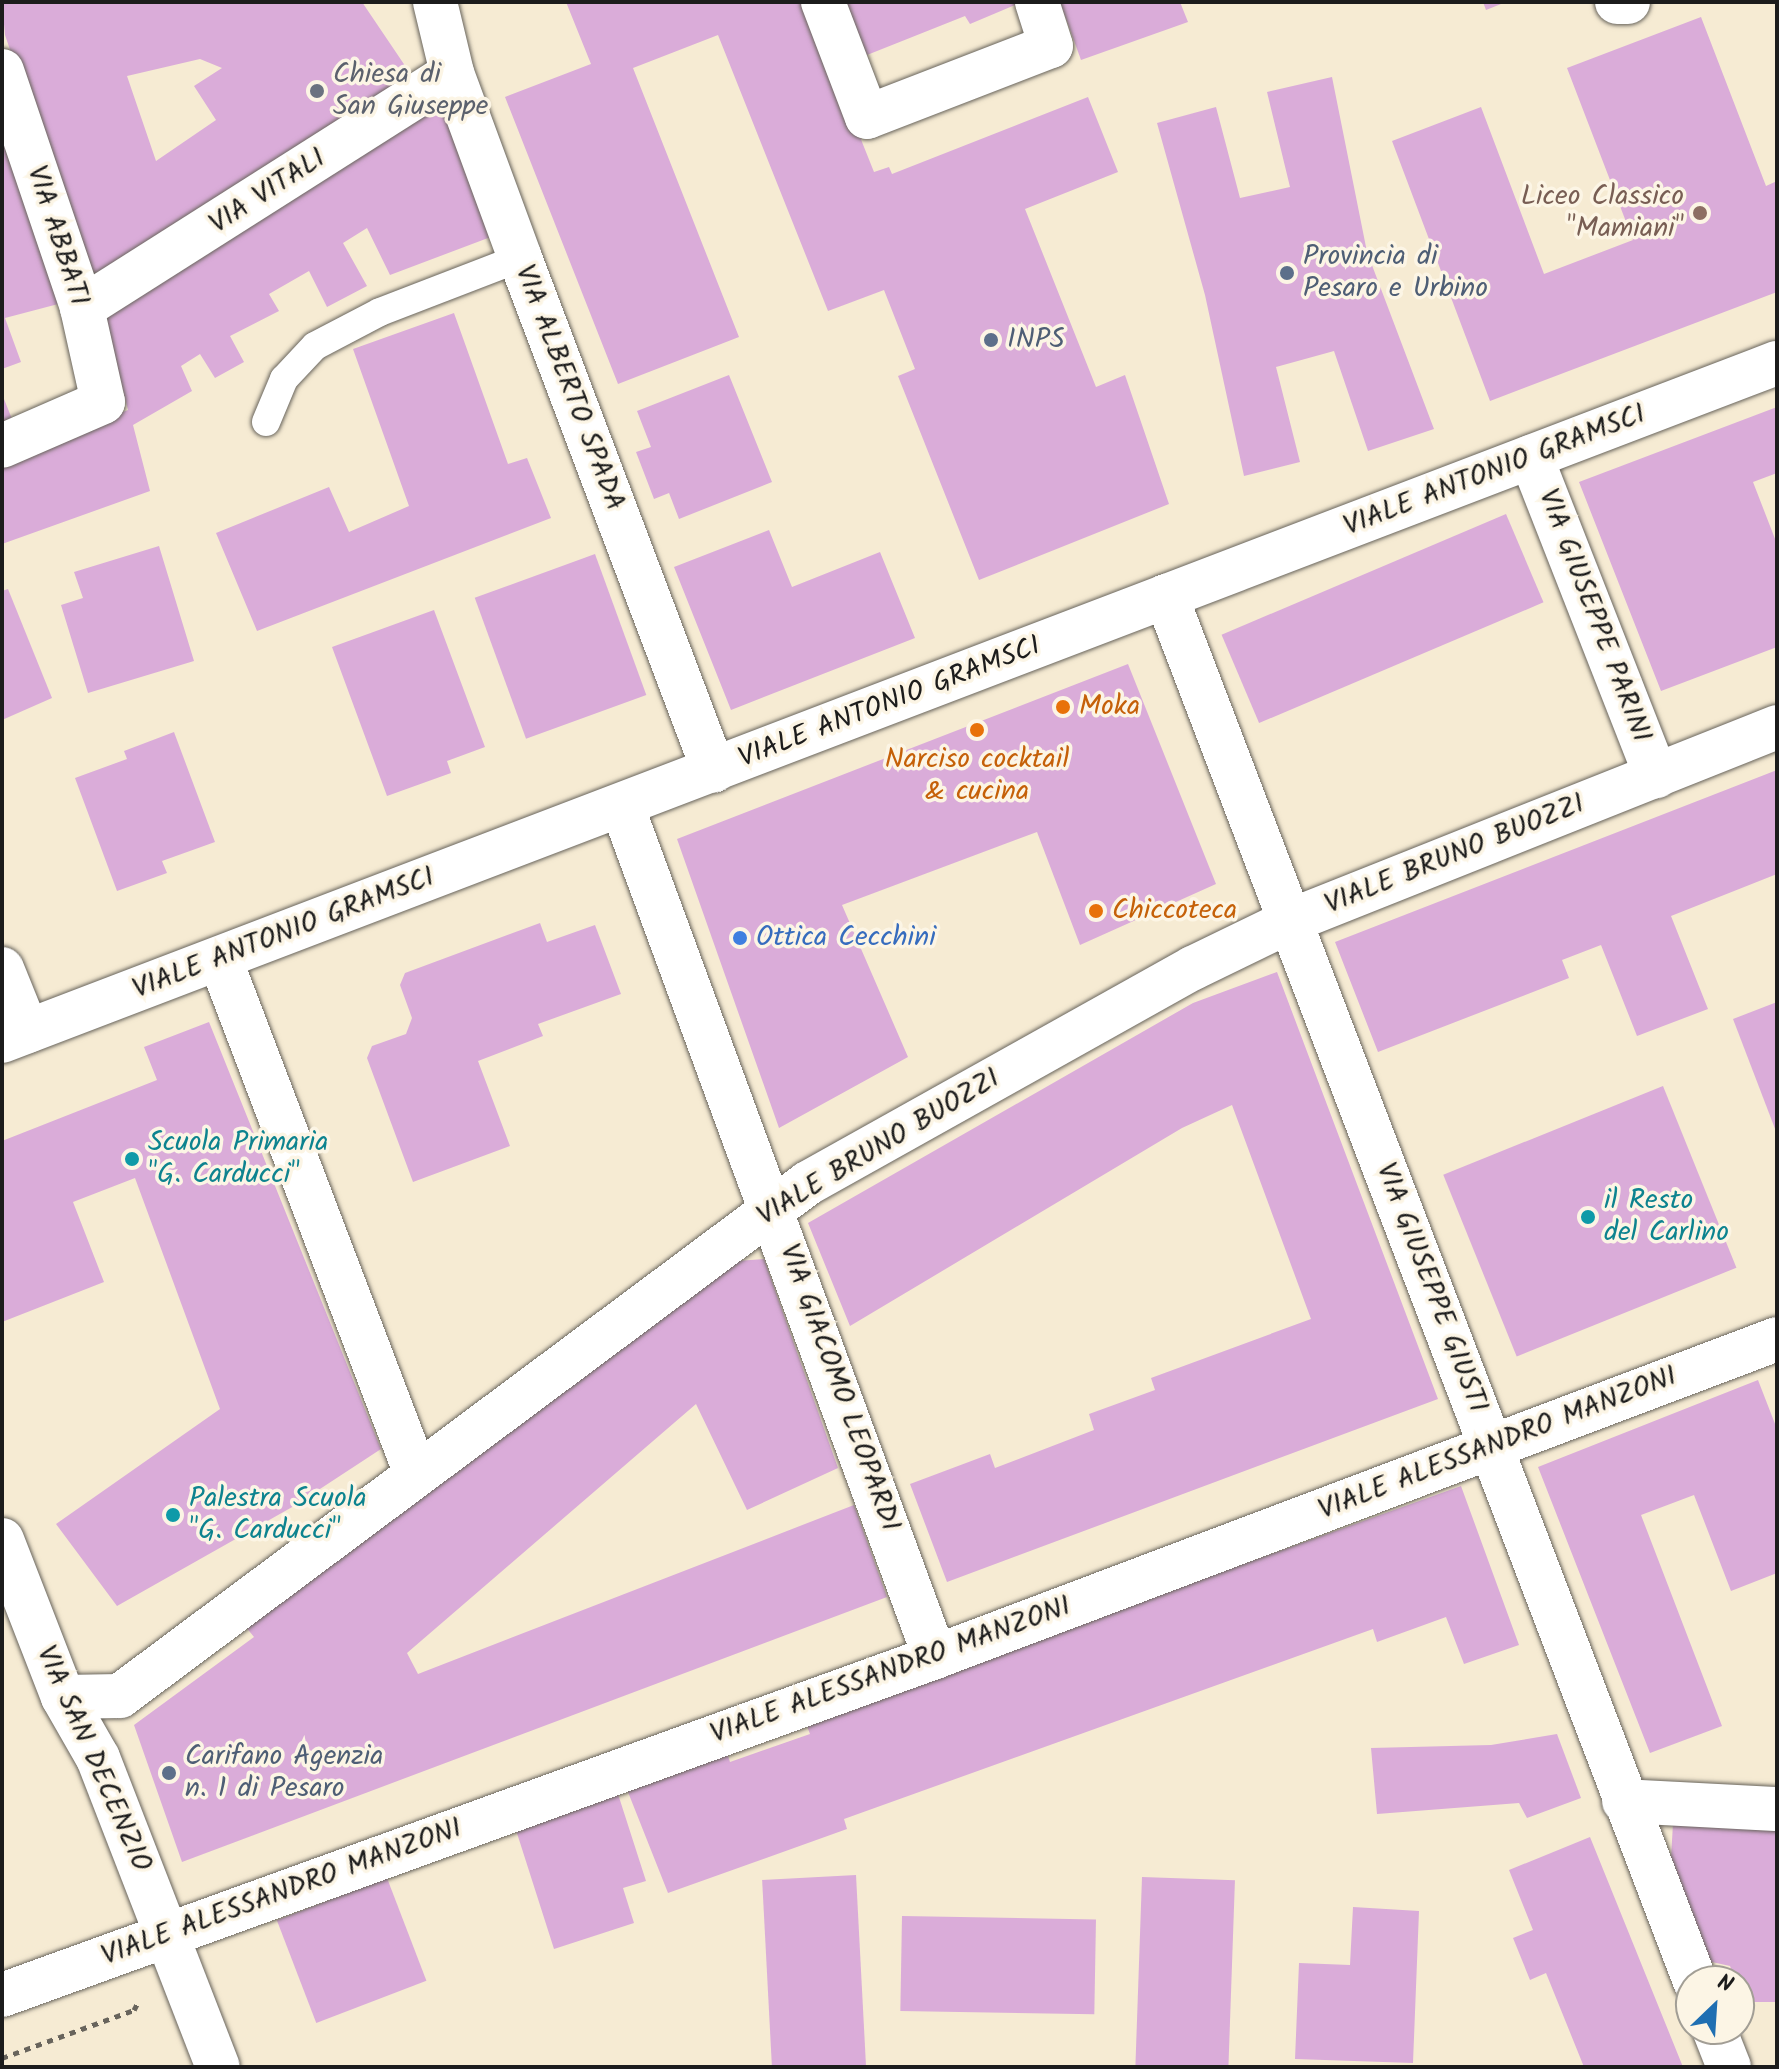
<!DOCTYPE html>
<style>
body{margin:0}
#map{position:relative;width:1779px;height:2069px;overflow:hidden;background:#f6ebd3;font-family:Kalam,sans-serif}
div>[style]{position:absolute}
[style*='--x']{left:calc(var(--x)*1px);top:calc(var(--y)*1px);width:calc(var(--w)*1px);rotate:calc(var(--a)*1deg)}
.building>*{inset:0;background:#daacd9;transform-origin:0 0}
.path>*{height:5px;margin-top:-2.5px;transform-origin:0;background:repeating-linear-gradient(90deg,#68645c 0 6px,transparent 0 12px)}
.roads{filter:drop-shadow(0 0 2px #68645c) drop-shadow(0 0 2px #68645c)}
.lane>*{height:28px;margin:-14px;padding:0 14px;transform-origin:14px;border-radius:14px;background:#fff}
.street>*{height:44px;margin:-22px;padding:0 22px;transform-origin:22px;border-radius:22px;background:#fff}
.secondary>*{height:44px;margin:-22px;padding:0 22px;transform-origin:22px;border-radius:22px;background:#fff}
.dots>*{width:22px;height:22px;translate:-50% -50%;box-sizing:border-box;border:4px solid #fcf5e5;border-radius:50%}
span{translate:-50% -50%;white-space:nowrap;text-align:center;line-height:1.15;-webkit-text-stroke:7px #fcf5e5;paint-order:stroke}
.worship-label{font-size:28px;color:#5b616d}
.left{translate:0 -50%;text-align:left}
.street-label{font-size:28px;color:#1c1c1c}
.education-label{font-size:28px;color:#785e54}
.right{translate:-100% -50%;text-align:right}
.service-label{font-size:28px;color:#4e5e75}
.food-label{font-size:28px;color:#c56008}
.shop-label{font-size:28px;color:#366cbe}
.culture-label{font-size:28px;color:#0d838f}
.frame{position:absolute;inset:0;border:4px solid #1c1c1c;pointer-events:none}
.north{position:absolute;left:1675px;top:1965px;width:80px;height:80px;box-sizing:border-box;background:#fcf5e5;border:2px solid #a29e95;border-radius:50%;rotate:25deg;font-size:22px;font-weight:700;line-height:32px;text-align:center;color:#1c1c1c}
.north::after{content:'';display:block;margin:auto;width:28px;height:36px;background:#1f6fb2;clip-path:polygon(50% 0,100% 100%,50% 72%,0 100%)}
</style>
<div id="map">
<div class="building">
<div style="clip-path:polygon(evenodd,2px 2px,362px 2px,414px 79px,89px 282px,5px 35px,2px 2px,200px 59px,222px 68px,194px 86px,216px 120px,156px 161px,127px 76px,200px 59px)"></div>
<div style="clip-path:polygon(566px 2px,806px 2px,874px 172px,889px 167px,892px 174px,1088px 97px,1118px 172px,1025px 209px,1096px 387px,1125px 375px,1169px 504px,979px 580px,898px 376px,915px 369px,884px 290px,828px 311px,718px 35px,633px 68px,739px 337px,618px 384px,505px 97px,591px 64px)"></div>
<div style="clip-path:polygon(845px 2px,1022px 2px,970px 24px,965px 16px,867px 55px)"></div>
<div style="clip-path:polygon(1060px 2px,1180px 2px,1188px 22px,1081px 60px)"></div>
<div style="clip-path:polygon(1483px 2px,1506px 2px,1486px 10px)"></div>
<div style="clip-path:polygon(1701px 17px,1766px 186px,1777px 181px,1777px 292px,1490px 401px,1392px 141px,1481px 107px,1544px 274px,1633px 240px,1567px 68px)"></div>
<div style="clip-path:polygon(1332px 77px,1367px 252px,1434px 429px,1368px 451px,1334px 351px,1276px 367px,1300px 462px,1244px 476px,1205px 295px,1157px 123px,1216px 107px,1240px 198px,1290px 187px,1267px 92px)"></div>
<div style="clip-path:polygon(441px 98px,496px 235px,390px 275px,367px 228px,343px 243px,367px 286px,327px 307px,309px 271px,269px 294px,279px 311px,230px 336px,244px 362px,215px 378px,200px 354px,181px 366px,192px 391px,133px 425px,150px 491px,2px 544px,2px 459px,128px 410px,104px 314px)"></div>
<div style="clip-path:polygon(2px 118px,62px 303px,5px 318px,21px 362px,2px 369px)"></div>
<div style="clip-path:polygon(454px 313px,508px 464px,527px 458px,551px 518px,257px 631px,216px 533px,329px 487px,349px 532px,409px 506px,353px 349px)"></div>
<div style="clip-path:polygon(729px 375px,772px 482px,679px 519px,669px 493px,654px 499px,636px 452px,651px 447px,637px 411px)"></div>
<div style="clip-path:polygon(2px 394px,16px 429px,2px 434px)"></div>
<div style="clip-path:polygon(1777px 407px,1777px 473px,1753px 482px,1777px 544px,1777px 647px,1661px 691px,1579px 482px)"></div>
<div style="left:1506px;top:514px;width:96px;height:309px;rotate:67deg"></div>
<div style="clip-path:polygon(769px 530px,792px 587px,880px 552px,915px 638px,731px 710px,674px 567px)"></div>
<div style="clip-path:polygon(159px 546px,194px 661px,88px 693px,61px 605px,83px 598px,74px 572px)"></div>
<div style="left:595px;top:554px;width:150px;height:128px;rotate:70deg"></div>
<div style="clip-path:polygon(8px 589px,52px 698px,2px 720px,2px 591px)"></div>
<div style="clip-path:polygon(434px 610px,485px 747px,447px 761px,451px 773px,387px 796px,332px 647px)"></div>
<div style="clip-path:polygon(1128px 664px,1216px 884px,1080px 945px,1037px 832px,842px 905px,908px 1057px,779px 1128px,677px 839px)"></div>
<div style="clip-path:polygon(174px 732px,215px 842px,162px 861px,167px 873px,117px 891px,75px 778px,127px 759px,124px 751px)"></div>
<div style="clip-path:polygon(1777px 770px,1777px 874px,1671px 916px,1708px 1009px,1637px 1036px,1601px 945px,1562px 960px,1569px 978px,1378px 1052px,1335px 942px)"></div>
<div style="clip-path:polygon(540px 923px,547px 942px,595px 925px,621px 994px,538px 1024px,543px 1036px,478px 1061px,510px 1146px,413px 1182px,367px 1058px,372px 1046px,406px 1034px,412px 1018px,400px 985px,405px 973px)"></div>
<div style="clip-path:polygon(1277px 972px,1438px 1399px,947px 1582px,910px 1484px,990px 1454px,995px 1468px,1094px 1430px,1089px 1414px,1155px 1390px,1151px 1378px,1311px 1319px,1232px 1105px,1182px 1128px,850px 1326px,808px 1223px,1193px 1003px)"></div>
<div style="clip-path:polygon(1777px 1002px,1777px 1134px,1733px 1019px)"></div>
<div style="clip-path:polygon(209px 1022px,381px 1449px,294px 1506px,117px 1606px,56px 1524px,220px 1409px,135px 1178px,73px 1202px,104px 1282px,2px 1322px,2px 1141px,157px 1080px,144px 1047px)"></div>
<div style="left:1663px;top:1086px;width:196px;height:237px;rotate:68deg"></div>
<div style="clip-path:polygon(764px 1259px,838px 1468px,747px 1510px,696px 1404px,407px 1653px,418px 1674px,854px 1505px,887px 1597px,182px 1862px,134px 1725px,254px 1637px,245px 1626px,724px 1262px)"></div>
<div style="clip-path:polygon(1758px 1380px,1777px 1429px,1777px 1573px,1731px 1591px,1694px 1495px,1641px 1515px,1722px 1726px,1650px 1753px,1538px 1467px)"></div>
<div style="clip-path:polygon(1461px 1486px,1519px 1645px,1464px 1664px,1446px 1617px,1377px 1642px,1373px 1629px,844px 1819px,847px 1829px,668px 1893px,624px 1782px,725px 1747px,730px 1762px,810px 1734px,805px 1721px)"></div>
<div style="clip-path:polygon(1557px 1734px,1581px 1798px,1527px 1818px,1519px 1803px,1377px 1814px,1371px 1748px,1491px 1745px)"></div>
<div style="clip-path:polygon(618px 1794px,646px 1881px,623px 1888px,634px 1923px,554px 1949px,515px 1827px)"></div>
<div style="clip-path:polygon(1673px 1823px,1777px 1828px,1777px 2002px,1744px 2002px,1730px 1966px,1703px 1960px,1670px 1876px)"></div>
<div style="clip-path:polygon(1590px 1837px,1683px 2067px,1584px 2067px,1546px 1973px,1530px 1980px,1513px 1938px,1533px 1930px,1509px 1870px)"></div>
<div style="left:856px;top:1875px;width:192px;height:94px;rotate:87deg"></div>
<div style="left:1142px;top:1877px;width:93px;height:190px;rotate:2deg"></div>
<div style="left:387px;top:1878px;width:110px;height:118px;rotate:69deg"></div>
<div style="clip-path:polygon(1353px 1907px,1419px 1911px,1413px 2063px,1295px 2059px,1299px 1963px,1350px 1965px)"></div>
<div style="left:902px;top:1916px;width:194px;height:95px;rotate:1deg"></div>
</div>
<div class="path">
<div style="--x:2;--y:2058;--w:140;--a:-20"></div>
<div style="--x:134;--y:2010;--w:7;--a:-63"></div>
</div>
<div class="roads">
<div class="lane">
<div style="--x:266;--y:422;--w:47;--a:-67.3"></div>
<div style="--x:284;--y:379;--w:45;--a:-46.8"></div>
<div style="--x:315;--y:346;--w:73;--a:-27.6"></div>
<div style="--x:380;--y:312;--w:150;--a:-21.1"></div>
</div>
<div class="street">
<div style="--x:435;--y:2;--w:73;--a:76.5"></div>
<div style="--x:452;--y:73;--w:197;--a:69.8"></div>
<div style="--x:520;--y:258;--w:548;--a:69.29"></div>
<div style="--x:823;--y:2;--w:123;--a:69.1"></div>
<div style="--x:867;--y:117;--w:197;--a:-21.1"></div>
<div style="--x:1051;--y:46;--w:46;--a:-107.7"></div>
<div style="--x:1617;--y:2;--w:11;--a:0"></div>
<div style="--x:2;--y:71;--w:250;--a:71.3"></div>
<div style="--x:82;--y:308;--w:96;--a:77.4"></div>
<div style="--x:103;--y:402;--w:110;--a:156.5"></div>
<div style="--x:82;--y:308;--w:438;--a:-32.4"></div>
<div style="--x:1531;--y:457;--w:343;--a:68.6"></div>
<div style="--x:1166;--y:596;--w:1483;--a:69.1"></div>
<div style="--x:622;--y:806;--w:907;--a:69.81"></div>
<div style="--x:220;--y:959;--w:551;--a:69.16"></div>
<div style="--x:2;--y:969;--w:67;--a:68"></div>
<div style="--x:2;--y:1540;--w:168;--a:68.8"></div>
<div style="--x:63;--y:1697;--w:70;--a:60.2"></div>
<div style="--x:98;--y:1758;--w:331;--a:68.8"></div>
<div style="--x:63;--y:1697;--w:57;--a:-1"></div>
<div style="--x:120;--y:1696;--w:858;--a:-36.71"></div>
<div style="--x:808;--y:1183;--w:441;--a:-29.2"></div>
<div style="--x:1193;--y:968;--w:108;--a:-25.9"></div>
<div style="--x:1290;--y:921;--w:524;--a:-21.72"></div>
<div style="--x:1624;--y:1801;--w:153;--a:3"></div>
<div style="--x:1714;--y:2029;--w:41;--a:68.5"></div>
</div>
<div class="secondary">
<div style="--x:2;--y:1041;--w:1900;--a:-20.91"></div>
<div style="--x:2;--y:1995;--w:992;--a:-19.91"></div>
<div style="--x:935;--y:1657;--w:900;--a:-20.69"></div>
</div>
</div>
<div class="dots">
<div style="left:317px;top:91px;background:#6b7280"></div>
<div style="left:1700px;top:213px;background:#8d6e63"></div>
<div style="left:1287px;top:273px;background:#5c6f8a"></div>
<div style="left:991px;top:340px;background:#5c6f8a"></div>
<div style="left:1063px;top:707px;background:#e8710a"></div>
<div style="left:977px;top:730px;background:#e8710a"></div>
<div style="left:1096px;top:911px;background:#e8710a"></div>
<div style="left:740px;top:938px;background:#3f7fe0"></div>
<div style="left:132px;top:1159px;background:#0f9aa8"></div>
<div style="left:1588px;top:1217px;background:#0f9aa8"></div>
<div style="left:173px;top:1515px;background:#0f9aa8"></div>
<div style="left:169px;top:1773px;background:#5c6f8a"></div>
</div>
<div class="worship-label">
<span class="left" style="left:333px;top:91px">Chiesa di<br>San Giuseppe</span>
</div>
<div class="street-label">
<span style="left:268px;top:192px;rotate:-33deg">VIA VITALI</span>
<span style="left:57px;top:236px;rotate:72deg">VIA ABBATI</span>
<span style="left:569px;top:388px;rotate:69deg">VIA ALBERTO SPADA</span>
<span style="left:1495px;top:471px;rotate:-21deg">VIALE ANTONIO GRAMSCI</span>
<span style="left:1594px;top:616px;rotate:69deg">VIA GIUSEPPE PARINI</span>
<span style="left:890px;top:703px;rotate:-21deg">VIALE ANTONIO GRAMSCI</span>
<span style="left:1455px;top:855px;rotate:-22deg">VIALE BRUNO BUOZZI</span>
<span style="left:284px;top:934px;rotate:-21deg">VIALE ANTONIO GRAMSCI</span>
<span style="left:879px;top:1148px;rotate:-31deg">VIALE BRUNO BUOZZI</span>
<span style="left:1431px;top:1288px;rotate:69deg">VIA GIUSEPPE GIUSTI</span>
<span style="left:839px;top:1388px;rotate:70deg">VIA GIACOMO LEOPARDI</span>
<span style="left:1498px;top:1444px;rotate:-21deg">VIALE ALESSANDRO MANZONI</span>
<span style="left:891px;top:1671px;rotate:-20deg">VIALE ALESSANDRO MANZONI</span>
<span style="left:93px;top:1759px;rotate:66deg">VIA SAN DECENZIO</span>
<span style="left:282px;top:1893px;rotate:-20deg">VIALE ALESSANDRO MANZONI</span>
</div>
<div class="education-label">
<span class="right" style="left:1684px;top:213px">Liceo Classico<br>"Mamiani"</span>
</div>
<div class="service-label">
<span class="left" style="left:1303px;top:273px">Provincia di<br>Pesaro e Urbino</span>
<span class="left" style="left:1007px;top:340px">INPS</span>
<span class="left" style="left:185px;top:1773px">Carifano Agenzia<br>n. 1 di Pesaro</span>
</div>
<div class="food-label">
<span class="left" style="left:1079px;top:707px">Moka</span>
<span style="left:977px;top:776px">Narciso cocktail<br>&amp; cucina</span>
<span class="left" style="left:1112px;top:911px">Chiccoteca</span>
</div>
<div class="shop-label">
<span class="left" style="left:756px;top:938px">Ottica Cecchini</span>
</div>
<div class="culture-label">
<span class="left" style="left:148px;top:1159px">Scuola Primaria<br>"G. Carducci"</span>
<span class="left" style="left:1604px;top:1217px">il Resto<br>del Carlino</span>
<span class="left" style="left:189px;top:1515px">Palestra Scuola<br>"G. Carducci"</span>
</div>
<div class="frame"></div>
<div class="north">N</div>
</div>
